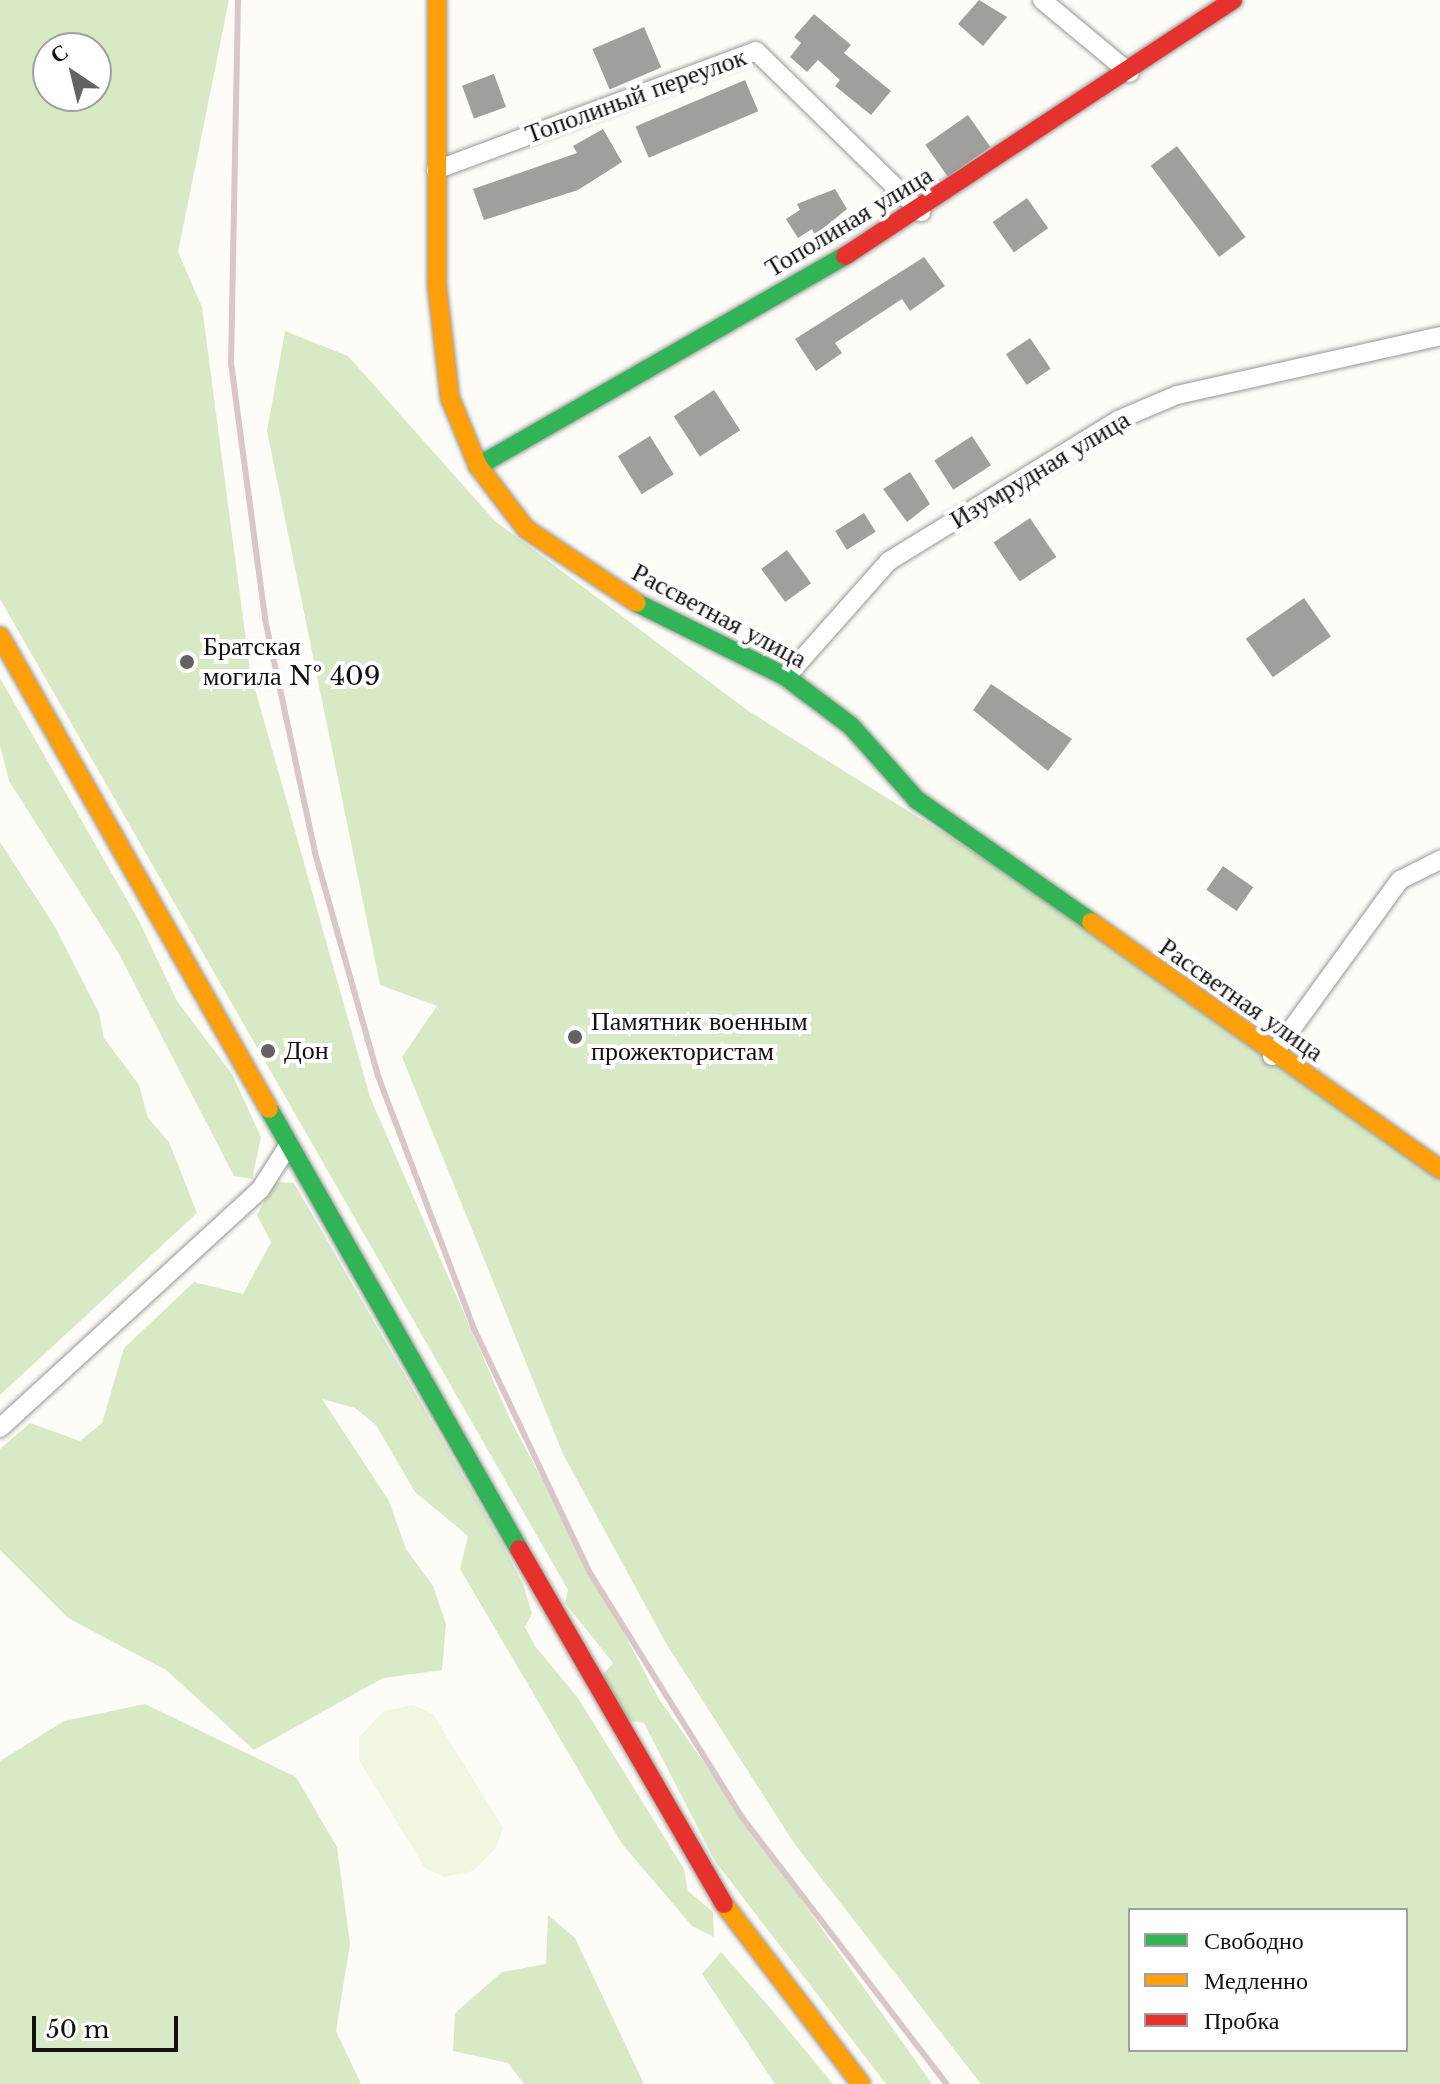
<!DOCTYPE html>
<meta charset="utf-8">
<style>
body{margin:0}
#map{position:relative;width:1440px;height:2084px;overflow:hidden;background:#fdfcf7;font-family:"Libre Baskerville",serif}
div>[style]{position:absolute}
[style*='--x']{left:calc(var(--x)*1px);top:calc(var(--y)*1px);width:calc(var(--w)*1px);rotate:calc(var(--a)*1deg)}
.forest>*{inset:0;background:#d8eac5}
.pitch>*{inset:0;background:#f0f6e1}
.building>*{inset:0;background:#a19f9c;transform-origin:0 0}
.roads{filter:drop-shadow(0 0 2px #979795) drop-shadow(0 0 2px #979795)}
.street>*{height:18px;margin:-9px;padding:0 9px;transform-origin:9px;border-radius:9px;background:#fffffe}
.fast>*{height:18px;margin:-9px;padding:0 9px;transform-origin:9px;border-radius:9px;background:#30b455}
.slow>*{height:18px;margin:-9px;padding:0 9px;transform-origin:9px;border-radius:9px;background:#ff9f0a}
.jam>*{height:18px;margin:-9px;padding:0 9px;transform-origin:9px;border-radius:9px;background:#e5322d}
.rail>*{height:6px;margin:-3px;padding:0 3px;transform-origin:3px;border-radius:3px;background:#d9c6c7}
.dots>*{width:22px;height:22px;translate:-50% -50%;box-sizing:border-box;border:4px solid #fff;border-radius:50%}
span{translate:-50% -50%;white-space:nowrap;text-align:center;line-height:1.15;-webkit-text-stroke:8px #fff;paint-order:stroke}
.street-label{font-size:26px;color:#111}
.poi-label{font-size:26px;color:#111}
.left{translate:0 -50%;text-align:left}
.legend{position:absolute;left:1128px;top:1908px;width:280px;height:144px;box-sizing:border-box;background:#fff;border:2px solid #a0a0a0;margin:0;padding:10px 14px;list-style:none;font-size:24px;color:#111}
.legend li{display:flex;align-items:center;gap:16px;height:40px}
.legend b{width:40px;border:2px solid #a0a0a0}
.north{position:absolute;left:32px;top:32px;width:80px;height:80px;box-sizing:border-box;background:#fff;border:2px solid #a0a0a0;border-radius:50%;rotate:325deg;font-size:22px;font-weight:700;line-height:32px;text-align:center;color:#111}
.north::after{content:'';display:block;margin:auto;width:28px;height:36px;background:#646362;clip-path:polygon(50% 0,100% 100%,50% 72%,0 100%)}
.scale{position:absolute;left:32px;top:2016px;width:146px;height:36px;box-sizing:border-box;border:4px solid #111;border-top:0;padding-left:10px;font-size:24px;line-height:28px;white-space:nowrap;color:#111;-webkit-text-stroke:6px #fff;paint-order:stroke}
</style>
<div id="map">
<div class="forest">
<div style="clip-path:polygon(evenodd,0 0,229px 0,178px 252px,202px 307px,250px 671px,370px 1097px,510px 1419px,659px 1699px,932px 2084px,886px 2084px,715px 1861px,644px 1723px,625px 1720px,600px 1678px,613px 1663px,565px 1603px,568px 1590px,0 599px,0 0,48px 48px,96px 48px,96px 96px,48px 96px,48px 48px)"></div>
<div style="clip-path:polygon(evenodd,285px 331px,348px 356px,495px 521px,750px 712px,1039px 893px,1440px 1178px,1440px 2084px,981px 2084px,794px 1843px,667px 1645px,563px 1454px,402px 1057px,437px 1006px,380px 985px,267px 431px,285px 331px,1130px 1910px,1406px 1910px,1406px 2050px,1130px 2050px,1130px 1910px)"></div>
<div style="clip-path:polygon(0 678px,138px 919px,177px 1001px,232px 1074px,261px 1137px,252px 1179px,234px 1176px,119px 954px,9px 781px,0 745px)"></div>
<div style="clip-path:polygon(0 842px,54px 925px,99px 1013px,104px 1038px,139px 1085px,148px 1118px,169px 1142px,197px 1213px,0 1395px)"></div>
<div style="clip-path:polygon(275px 1182px,294px 1183px,501px 1542px,523px 1584px,532px 1614px,525px 1627px,535px 1646px,578px 1698px,684px 1869px,688px 1891px,713px 1912px,714px 1937px,692px 1926px,622px 1844px,460px 1569px,468px 1536px,415px 1492px,376px 1425px,355px 1408px,322px 1399px,389px 1501px,406px 1549px,433px 1586px,446px 1624px,442px 1670px,383px 1678px,254px 1750px,166px 1670px,68px 1618px,0 1550px,0 1449px,30px 1423px,80px 1441px,102px 1423px,124px 1348px,194px 1282px,243px 1294px,271px 1242px,257px 1215px)"></div>
<div style="clip-path:polygon(145px 1704px,296px 1777px,337px 1847px,350px 1944px,336px 2031px,361px 2084px,0 2084px,0 1761px,64px 1721px)"></div>
<div style="clip-path:polygon(548px 1915px,575px 1938px,644px 2084px,524px 2084px,508px 2063px,453px 2051px,455px 2013px,502px 1972px,546px 1964px)"></div>
<div style="clip-path:polygon(721px 1952px,771px 2009px,833px 2084px,775px 2084px,702px 1974px)"></div>
</div>
<div class="pitch">
<div style="clip-path:polygon(413px 1705px,433px 1714px,503px 1828px,496px 1848px,473px 1871px,444px 1877px,425px 1868px,359px 1760px,359px 1737px,384px 1711px)"></div>
</div>
<div class="building">
<div style="clip-path:polygon(979px 0,1007px 17px,983px 46px,958px 24px)"></div>
<div style="clip-path:polygon(814px 14px,851px 45px,844px 53px,891px 91px,871px 115px,835px 86px,840px 80px,818px 60px,807px 72px,790px 57px,801px 43px,794px 37px)"></div>
<div style="left:644px;top:27px;width:44px;height:56px;rotate:67deg"></div>
<div style="left:494px;top:74px;width:35px;height:34px;rotate:70deg"></div>
<div style="left:745px;top:80px;width:34px;height:119px;rotate:67deg"></div>
<div style="left:968px;top:115px;width:39px;height:52px;rotate:55deg"></div>
<div style="clip-path:polygon(603px 129px,622px 162px,578px 190px,484px 220px,473px 189px,577px 153px,573px 146px)"></div>
<div style="left:1177px;top:146px;width:114px;height:33px;rotate:53deg"></div>
<div style="clip-path:polygon(835px 189px,847px 209px,815px 235px,812px 229px,798px 238px,786px 219px,800px 210px,797px 204px)"></div>
<div style="left:1027px;top:198px;width:37px;height:42px;rotate:55deg"></div>
<div style="clip-path:polygon(924px 257px,945px 286px,910px 311px,902px 299px,835px 343px,842px 353px,816px 371px,795px 339px)"></div>
<div style="left:1030px;top:338px;width:37px;height:29px;rotate:56deg"></div>
<div style="left:714px;top:390px;width:48px;height:48px;rotate:57deg"></div>
<div style="left:650px;top:436px;width:45px;height:38px;rotate:58deg"></div>
<div style="left:972px;top:436px;width:35px;height:45px;rotate:57deg"></div>
<div style="clip-path:polygon(910px 472px,930px 504px,907px 522px,883px 489px)"></div>
<div style="left:864px;top:513px;width:22px;height:34px;rotate:58deg"></div>
<div style="left:1030px;top:518px;width:47px;height:44px;rotate:56deg"></div>
<div style="left:787px;top:550px;width:41px;height:32px;rotate:54deg"></div>
<div style="left:1304px;top:598px;width:47px;height:71px;rotate:55deg"></div>
<div style="clip-path:polygon(991px 684px,1072px 739px,1048px 771px,973px 710px)"></div>
<div style="left:1223px;top:866px;width:37px;height:29px;rotate:35deg"></div>
</div>
<div class="roads">
<div class="street">
<div style="--x:1042;--y:0;--w:114;--a:39.7"></div>
<div style="--x:436;--y:170;--w:341;--a:-20.4"></div>
<div style="--x:756;--y:51;--w:231;--a:44.3"></div>
<div style="--x:786;--y:677;--w:155;--a:-48.4"></div>
<div style="--x:889;--y:561;--w:269;--a:-31.6"></div>
<div style="--x:1118;--y:420;--w:64;--a:-23"></div>
<div style="--x:1177;--y:395;--w:270;--a:-12.6"></div>
<div style="--x:1272;--y:1056;--w:218;--a:-54"></div>
<div style="--x:1400;--y:880;--w:45;--a:-26.6"></div>
<div style="--x:0;--y:1428;--w:352;--a:-42.5"></div>
<div style="--x:260;--y:1190;--w:52;--a:-57.5"></div>
</div>
<div class="fast">
<div style="--x:478;--y:466;--w:423;--a:-29.8"></div>
<div style="--x:637;--y:603;--w:166;--a:26.4"></div>
<div style="--x:786;--y:677;--w:81;--a:37"></div>
<div style="--x:851;--y:726;--w:99;--a:48.3"></div>
<div style="--x:917;--y:800;--w:213;--a:35"></div>
<div style="--x:269;--y:1109;--w:506;--a:60.4"></div>
</div>
<div class="slow">
<div style="--x:437;--y:0;--w:286;--a:90"></div>
<div style="--x:437;--y:286;--w:113;--a:83.4"></div>
<div style="--x:450;--y:398;--w:74;--a:67.6"></div>
<div style="--x:478;--y:466;--w:79;--a:52.7"></div>
<div style="--x:526;--y:529;--w:133;--a:33.7"></div>
<div style="--x:0;--y:636;--w:544;--a:60.37"></div>
<div style="--x:1091;--y:922;--w:428;--a:35.3"></div>
<div style="--x:724;--y:1904;--w:226;--a:52.7"></div>
</div>
<div class="jam">
<div style="--x:845;--y:256;--w:465;--a:-33.4"></div>
<div style="--x:519;--y:1549;--w:410;--a:60"></div>
</div>
</div>
<div class="rail">
<div style="--x:238;--y:0;--w:363;--a:91.1"></div>
<div style="--x:231;--y:363;--w:258;--a:82.4"></div>
<div style="--x:265;--y:619;--w:239;--a:77.9"></div>
<div style="--x:315;--y:853;--w:232;--a:74.2"></div>
<div style="--x:378;--y:1076;--w:273;--a:69.2"></div>
<div style="--x:475;--y:1331;--w:268;--a:64.6"></div>
<div style="--x:590;--y:1573;--w:286;--a:58.1"></div>
<div style="--x:741;--y:1816;--w:338;--a:52.5"></div>
</div>
<div class="dots">
<div style="left:187px;top:662px;background:#646362"></div>
<div style="left:575px;top:1037px;background:#646362"></div>
<div style="left:268px;top:1051px;background:#646362"></div>
</div>
<div class="street-label">
<span style="left:636px;top:96px;rotate:-20deg">Тополиный переулок</span>
<span style="left:849px;top:222px;rotate:-31deg">Тополиная улица</span>
<span style="left:1040px;top:470px;rotate:-31deg">Изумрудная улица</span>
<span style="left:719px;top:616px;rotate:28deg">Рассветная улица</span>
<span style="left:1241px;top:1000px;rotate:35deg">Рассветная улица</span>
</div>
<div class="poi-label">
<span class="left" style="left:203px;top:662px">Братская<br>могила № 409</span>
<span class="left" style="left:591px;top:1037px">Памятник военным<br>прожектористам</span>
<span class="left" style="left:284px;top:1051px">Дон</span>
</div>
<ul class="legend">
<li><b style="height:10px;background:#30b455"></b>Свободно</li>
<li><b style="height:10px;background:#ff9f0a"></b>Медленно</li>
<li><b style="height:10px;background:#e5322d"></b>Пробка</li>
</ul>
<div class="north">С</div>
<div class="scale">50 m</div>
</div>
